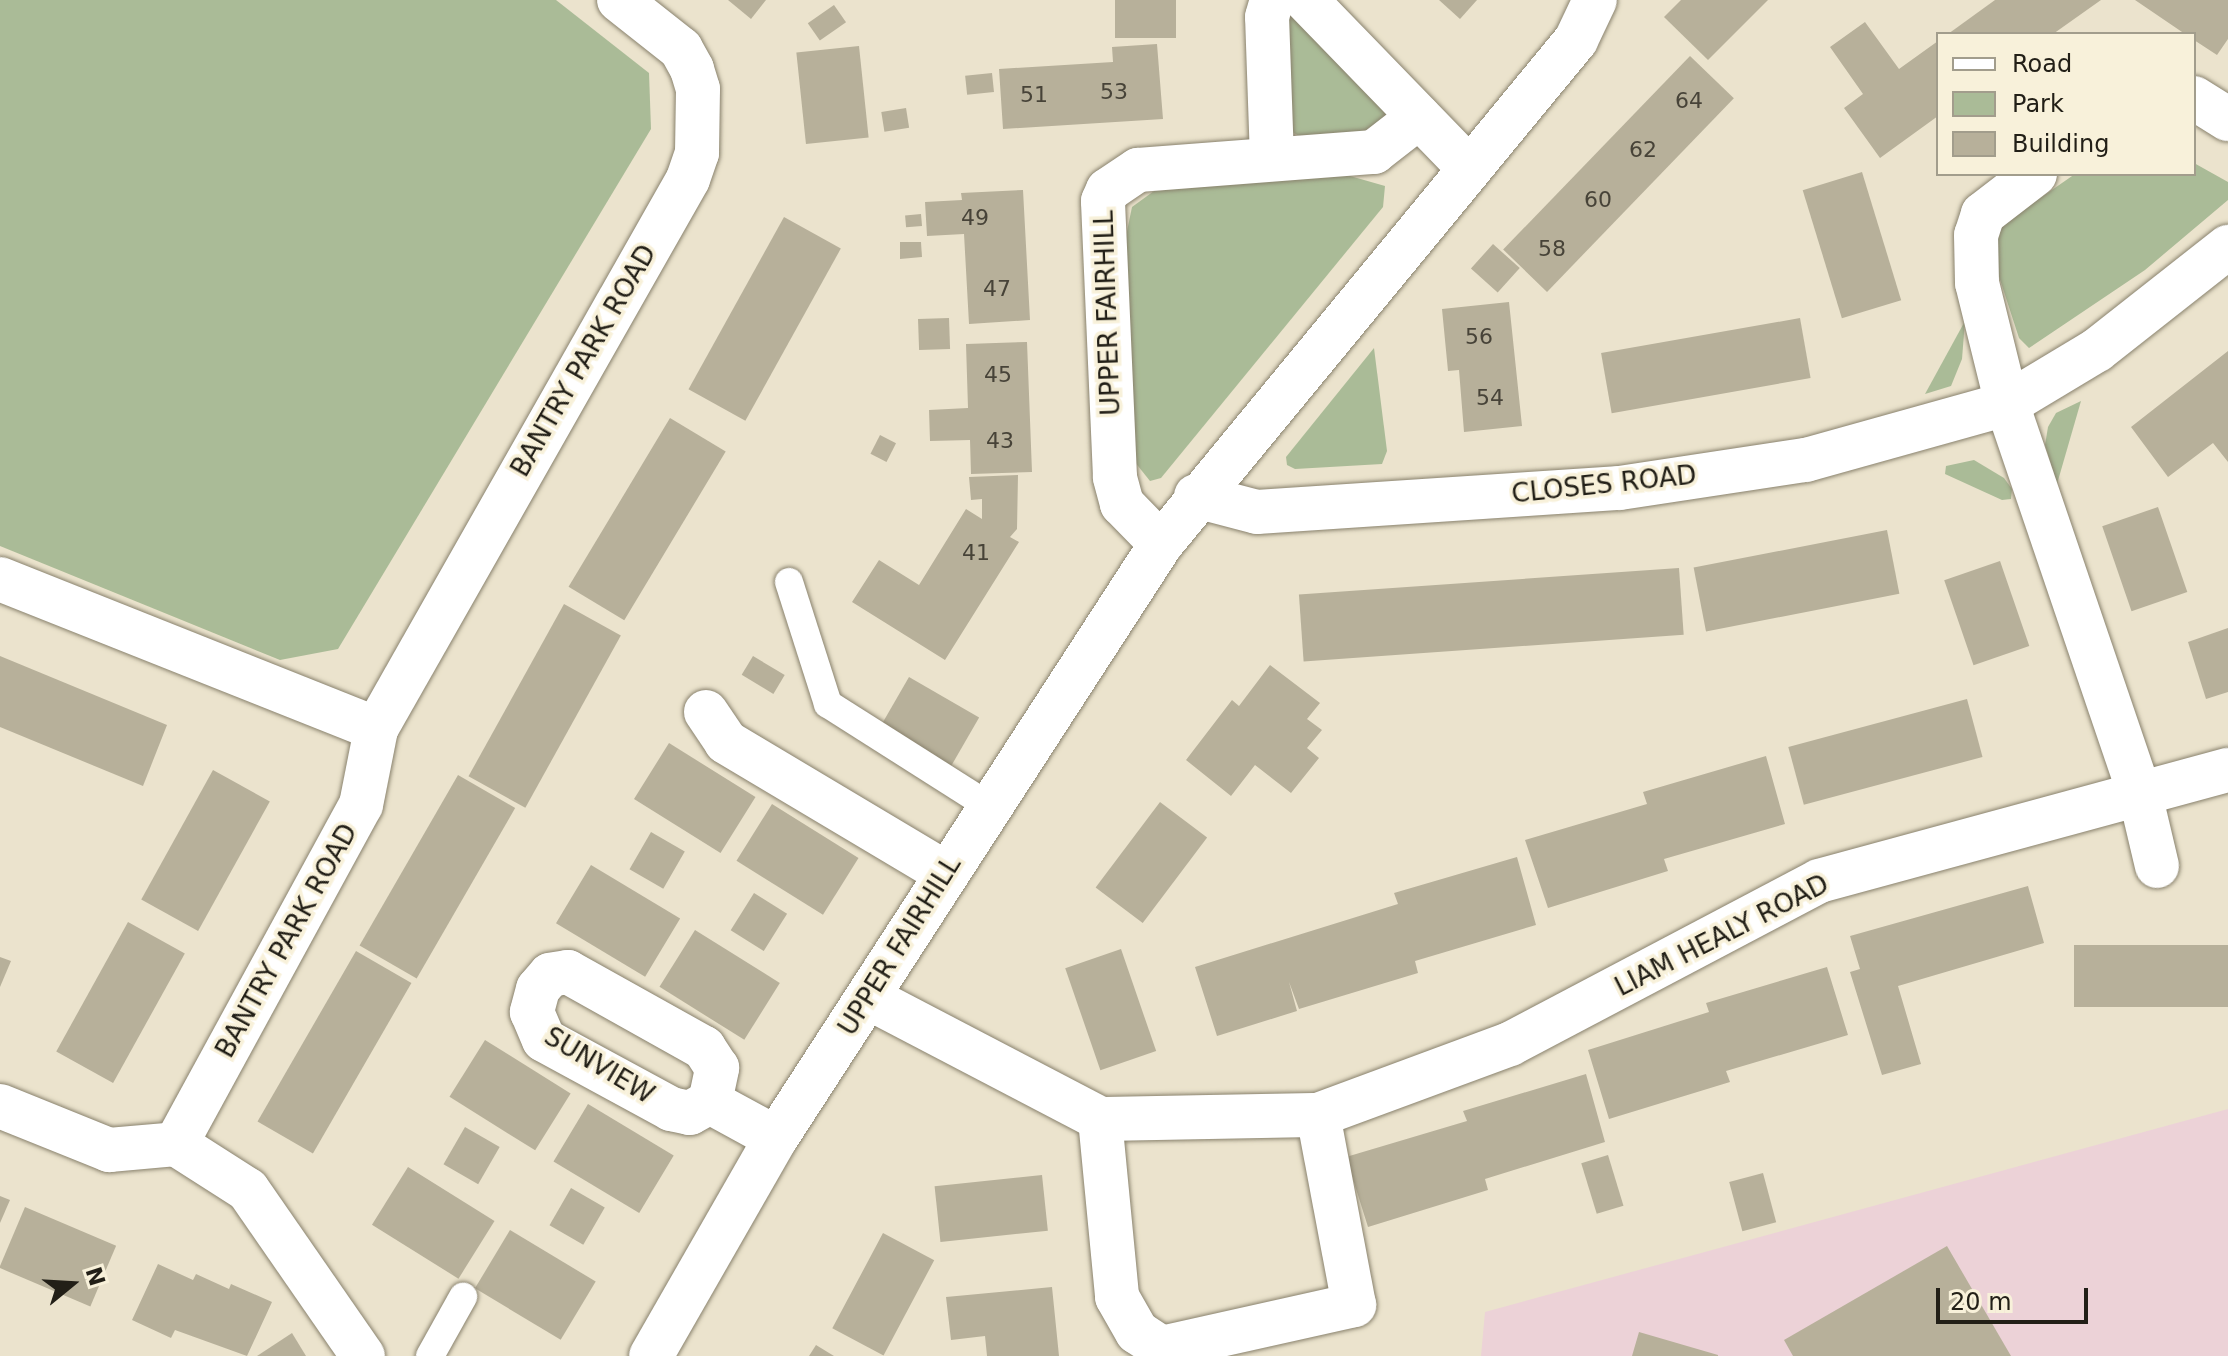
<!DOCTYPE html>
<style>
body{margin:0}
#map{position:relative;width:2228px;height:1356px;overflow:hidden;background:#ebe3cd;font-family:"DejaVu Sans",sans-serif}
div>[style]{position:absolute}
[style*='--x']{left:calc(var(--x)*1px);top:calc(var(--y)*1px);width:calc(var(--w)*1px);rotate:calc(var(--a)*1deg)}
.education>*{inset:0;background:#ecd2d7}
.green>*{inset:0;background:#aabb97}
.building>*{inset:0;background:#b7b09a;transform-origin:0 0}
.roads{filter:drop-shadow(0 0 2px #89826d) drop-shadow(0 0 2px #89826d)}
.lane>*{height:28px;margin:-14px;padding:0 14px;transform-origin:14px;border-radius:14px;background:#fff}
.street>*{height:44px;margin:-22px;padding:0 22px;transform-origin:22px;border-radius:22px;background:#fff}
.secondary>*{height:44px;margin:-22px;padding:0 22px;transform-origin:22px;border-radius:22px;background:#fff}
span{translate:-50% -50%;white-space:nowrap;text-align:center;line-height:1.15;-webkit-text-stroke:7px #f8f1da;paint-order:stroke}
.number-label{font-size:22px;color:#474338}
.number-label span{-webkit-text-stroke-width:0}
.street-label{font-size:26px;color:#221f17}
.legend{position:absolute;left:1936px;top:32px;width:260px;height:144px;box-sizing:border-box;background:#f8f1da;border:2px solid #a29d8c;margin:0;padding:10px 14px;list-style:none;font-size:24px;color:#221f17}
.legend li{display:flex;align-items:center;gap:16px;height:40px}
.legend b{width:40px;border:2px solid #a29d8c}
.north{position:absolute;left:32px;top:1244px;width:80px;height:80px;-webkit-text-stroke:6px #f8f1da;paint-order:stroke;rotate:72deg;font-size:22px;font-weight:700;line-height:32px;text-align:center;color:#221f17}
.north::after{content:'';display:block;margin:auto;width:28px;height:36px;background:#221f17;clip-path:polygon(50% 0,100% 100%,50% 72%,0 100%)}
.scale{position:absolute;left:1936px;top:1288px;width:152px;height:36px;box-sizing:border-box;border:4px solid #221f17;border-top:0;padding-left:10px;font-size:24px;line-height:28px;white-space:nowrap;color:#221f17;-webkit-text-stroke:6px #f8f1da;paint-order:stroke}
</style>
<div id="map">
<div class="education">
<div style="clip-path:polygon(2228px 1109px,2228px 1356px,1481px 1356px,1485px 1312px)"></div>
</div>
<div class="green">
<div style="clip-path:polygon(0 0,556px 0,649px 73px,651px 129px,338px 649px,280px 660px,0 546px)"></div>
<div style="clip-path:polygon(1294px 15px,1304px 17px,1391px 119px,1374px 132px,1307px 140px,1290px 131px,1286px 20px)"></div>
<div style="clip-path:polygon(2194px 163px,2228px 182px,2228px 200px,2145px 270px,2029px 348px,2019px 338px,1993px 258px,2001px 225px,2075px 174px,2194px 174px)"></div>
<div style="clip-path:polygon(1343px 174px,1385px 186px,1383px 207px,1161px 478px,1150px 481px,1134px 461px,1125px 241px,1132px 207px,1154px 191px)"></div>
<div style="clip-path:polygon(1965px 321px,1962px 359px,1951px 386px,1925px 394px)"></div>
<div style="clip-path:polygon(1374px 348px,1387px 451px,1382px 464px,1295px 469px,1287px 465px,1286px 457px)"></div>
<div style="clip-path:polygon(2081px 401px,2057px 484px,2045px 445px,2048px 427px,2056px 413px)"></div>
<div style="clip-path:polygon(1974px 460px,2004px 478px,2012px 489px,2011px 499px,2002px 500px,1945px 474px,1946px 466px)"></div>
</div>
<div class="building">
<div style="clip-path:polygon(728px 0,766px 0,751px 19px)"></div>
<div style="left:1115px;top:0;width:61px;height:38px"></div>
<div style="clip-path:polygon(1439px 0,1477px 0,1460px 19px)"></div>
<div style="clip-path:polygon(1681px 0,1768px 0,1708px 60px,1664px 17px)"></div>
<div style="clip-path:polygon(1995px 0,2101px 0,2053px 34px,1948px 34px)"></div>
<div style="clip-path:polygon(2135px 0,2228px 0,2228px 39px,2217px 55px,2194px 40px,2194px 34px,2185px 34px)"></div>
<div style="left:834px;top:5px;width:21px;height:32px;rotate:55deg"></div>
<div style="clip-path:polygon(1865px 22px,1899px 69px,1938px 41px,1938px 116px,1880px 158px,1844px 108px,1863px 94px,1830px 47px)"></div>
<div style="clip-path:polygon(1157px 44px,1163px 119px,1003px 129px,999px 69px,1113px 62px,1112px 47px)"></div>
<div style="left:859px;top:46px;width:92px;height:63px;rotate:84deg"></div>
<div style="left:1690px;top:56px;width:61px;height:269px;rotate:44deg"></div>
<div style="left:992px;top:73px;width:19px;height:27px;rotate:84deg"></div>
<div style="left:906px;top:108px;width:20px;height:25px;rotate:81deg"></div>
<div style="left:1862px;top:172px;width:134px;height:62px;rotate:73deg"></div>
<div style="clip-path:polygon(1023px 190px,1030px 320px,969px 324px,964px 234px,927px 236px,925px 202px,962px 200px,961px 193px)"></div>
<div style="left:921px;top:214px;width:12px;height:16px;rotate:85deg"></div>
<div style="left:784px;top:217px;width:65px;height:197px;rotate:29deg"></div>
<div style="clip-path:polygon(900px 242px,921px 242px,922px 257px,900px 259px)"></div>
<div style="left:1493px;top:244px;width:36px;height:33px;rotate:42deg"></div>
<div style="clip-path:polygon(1509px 302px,1522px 426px,1464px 432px,1459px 370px,1448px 371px,1442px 309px)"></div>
<div style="left:949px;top:318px;width:31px;height:31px;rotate:88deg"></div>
<div style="left:1800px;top:318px;width:61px;height:202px;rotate:80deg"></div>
<div style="clip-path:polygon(1027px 342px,1032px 472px,971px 474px,970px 440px,930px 441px,929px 410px,968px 408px,966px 344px)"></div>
<div style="clip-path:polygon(2228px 351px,2228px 462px,2213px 443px,2168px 477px,2131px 427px)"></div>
<div style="left:670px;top:418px;width:65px;height:197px;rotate:31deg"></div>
<div style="left:880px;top:435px;width:18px;height:21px;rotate:27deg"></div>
<div style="clip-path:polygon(1018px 475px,1017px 529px,1010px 537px,1019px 542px,945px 660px,852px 602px,879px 560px,919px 585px,966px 509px,982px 519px,982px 499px,971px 500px,969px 477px)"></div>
<div style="left:2158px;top:507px;width:90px;height:59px;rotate:71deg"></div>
<div style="left:1887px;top:530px;width:65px;height:197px;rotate:79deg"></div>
<div style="left:2000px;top:561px;width:90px;height:59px;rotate:71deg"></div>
<div style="left:1679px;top:568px;width:67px;height:381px;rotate:86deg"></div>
<div style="left:564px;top:604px;width:65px;height:197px;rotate:29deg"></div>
<div style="clip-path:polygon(2228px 628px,2228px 692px,2206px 699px,2188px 642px)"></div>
<div style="clip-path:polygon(0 656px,167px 725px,143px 786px,0 727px)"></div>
<div style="left:753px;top:656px;width:37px;height:22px;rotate:31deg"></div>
<div style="clip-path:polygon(1270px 665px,1320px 703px,1307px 719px,1322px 730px,1307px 748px,1319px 758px,1291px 793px,1255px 765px,1231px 796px,1186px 760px,1232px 700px,1239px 706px)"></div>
<div style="left:909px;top:677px;width:81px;height:56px;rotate:30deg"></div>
<div style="left:1967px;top:699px;width:60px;height:185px;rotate:75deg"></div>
<div style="left:669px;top:743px;width:102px;height:66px;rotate:32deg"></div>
<div style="clip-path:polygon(1766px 756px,1785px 824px,1664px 859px,1668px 871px,1548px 908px,1525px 840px,1647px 804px,1643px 792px)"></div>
<div style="left:213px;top:770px;width:65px;height:148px;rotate:29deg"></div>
<div style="left:458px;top:775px;width:66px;height:197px;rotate:30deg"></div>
<div style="left:1160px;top:802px;width:59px;height:107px;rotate:37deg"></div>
<div style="left:772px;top:804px;width:102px;height:67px;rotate:32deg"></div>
<div style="left:651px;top:832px;width:39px;height:43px;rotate:30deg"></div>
<div style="clip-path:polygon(1517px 857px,1536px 925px,1415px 961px,1418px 973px,1299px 1009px,1289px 982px,1297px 1011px,1217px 1036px,1195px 967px,1398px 904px,1394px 893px)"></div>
<div style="left:591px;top:865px;width:104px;height:68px;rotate:31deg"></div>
<div style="clip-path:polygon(2028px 886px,2044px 943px,1898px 986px,1921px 1064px,1882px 1075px,1850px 972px,1860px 969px,1850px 936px)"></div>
<div style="left:754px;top:893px;width:39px;height:44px;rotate:32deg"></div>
<div style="left:128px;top:922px;width:65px;height:148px;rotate:29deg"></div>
<div style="left:695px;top:930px;width:100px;height:67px;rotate:32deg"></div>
<div style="left:2228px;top:945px;width:62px;height:154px;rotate:90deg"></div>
<div style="left:1121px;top:949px;width:108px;height:59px;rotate:71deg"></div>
<div style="left:356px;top:951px;width:64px;height:197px;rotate:30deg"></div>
<div style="clip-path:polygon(0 957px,11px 961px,0 987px)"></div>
<div style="clip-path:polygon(1827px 967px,1848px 1035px,1726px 1071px,1730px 1082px,1609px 1119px,1588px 1050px,1709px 1012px,1706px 1003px)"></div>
<div style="left:485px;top:1040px;width:101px;height:67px;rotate:32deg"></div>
<div style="clip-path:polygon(1586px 1074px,1605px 1142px,1485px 1179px,1488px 1190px,1368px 1227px,1346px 1157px,1467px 1121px,1463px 1111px)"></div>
<div style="left:588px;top:1104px;width:100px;height:67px;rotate:31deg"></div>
<div style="left:465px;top:1127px;width:40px;height:43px;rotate:30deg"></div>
<div style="left:1608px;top:1155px;width:53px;height:28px;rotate:73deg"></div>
<div style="left:408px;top:1167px;width:102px;height:68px;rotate:32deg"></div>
<div style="left:1763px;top:1173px;width:51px;height:35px;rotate:75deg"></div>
<div style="left:1042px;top:1175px;width:56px;height:108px;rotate:84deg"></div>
<div style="left:571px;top:1188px;width:39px;height:43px;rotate:30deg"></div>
<div style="clip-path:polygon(0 1196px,10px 1200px,0 1223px)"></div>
<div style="left:25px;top:1207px;width:99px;height:66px;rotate:23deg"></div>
<div style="left:510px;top:1230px;width:100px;height:68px;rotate:31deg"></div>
<div style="left:883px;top:1233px;width:58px;height:108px;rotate:28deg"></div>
<div style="clip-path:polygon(1947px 1246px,2011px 1356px,1793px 1356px,1784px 1340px)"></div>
<div style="clip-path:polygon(158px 1264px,193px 1280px,196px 1274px,229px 1289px,231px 1284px,272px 1302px,247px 1356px,175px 1330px,171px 1338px,132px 1320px)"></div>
<div style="clip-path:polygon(1052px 1287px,1059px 1356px,987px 1356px,985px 1336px,951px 1340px,946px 1297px)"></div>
<div style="clip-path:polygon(1639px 1332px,1718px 1355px,1718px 1356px,1632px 1356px)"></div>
<div style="clip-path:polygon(292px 1333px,306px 1356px,257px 1356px)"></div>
<div style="clip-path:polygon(816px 1345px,834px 1356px,809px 1356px)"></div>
</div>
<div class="roads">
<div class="lane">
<div style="--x:789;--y:582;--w:128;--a:72.3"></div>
<div style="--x:828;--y:704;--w:192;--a:32.4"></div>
<div style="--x:430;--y:1356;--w:68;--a:-60.8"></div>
</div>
<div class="street">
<div style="--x:1306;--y:0;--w:234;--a:45.9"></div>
<div style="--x:2194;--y:98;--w:40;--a:32"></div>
<div style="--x:1272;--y:159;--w:142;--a:-92"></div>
<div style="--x:1267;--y:17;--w:18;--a:-74"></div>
<div style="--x:2035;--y:174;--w:66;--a:142.4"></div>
<div style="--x:1983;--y:214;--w:22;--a:108"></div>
<div style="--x:1976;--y:235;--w:48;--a:88.8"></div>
<div style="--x:1977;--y:283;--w:125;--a:76.1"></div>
<div style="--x:2007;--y:404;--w:412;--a:71.2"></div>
<div style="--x:2140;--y:794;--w:74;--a:76.7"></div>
<div style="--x:1196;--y:496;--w:63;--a:14.7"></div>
<div style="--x:1257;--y:512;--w:364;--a:-3.8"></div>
<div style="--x:1620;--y:488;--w:188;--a:-8.6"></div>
<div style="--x:1806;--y:460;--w:209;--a:-15.6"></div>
<div style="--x:2007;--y:404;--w:105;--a:-31"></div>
<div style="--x:2097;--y:350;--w:167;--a:-38.2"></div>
<div style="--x:1161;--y:544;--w:56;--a:-134.3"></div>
<div style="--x:1122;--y:504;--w:28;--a:-105"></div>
<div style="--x:1115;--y:477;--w:276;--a:-92.5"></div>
<div style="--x:1103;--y:201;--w:12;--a:-66"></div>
<div style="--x:1108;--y:190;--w:36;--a:-34"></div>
<div style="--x:1138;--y:170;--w:237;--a:-4.4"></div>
<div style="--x:1374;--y:152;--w:57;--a:-37.9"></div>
<div style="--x:0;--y:579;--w:405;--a:21.7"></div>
<div style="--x:376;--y:729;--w:632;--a:-60.43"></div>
<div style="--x:688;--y:179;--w:28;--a:-71"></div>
<div style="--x:697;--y:153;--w:64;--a:-89.1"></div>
<div style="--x:698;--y:89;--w:21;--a:-107"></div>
<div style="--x:692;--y:69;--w:23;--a:-119"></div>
<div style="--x:681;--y:49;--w:79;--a:-141.7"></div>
<div style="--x:706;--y:712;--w:36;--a:56"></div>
<div style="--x:726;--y:742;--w:256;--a:30.8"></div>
<div style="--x:869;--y:998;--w:261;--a:27.6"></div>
<div style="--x:1100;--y:1119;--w:218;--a:-1.1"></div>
<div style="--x:1318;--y:1115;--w:205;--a:-20.3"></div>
<div style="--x:1510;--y:1044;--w:349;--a:-27.8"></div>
<div style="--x:1819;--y:881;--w:424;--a:-15.2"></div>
<div style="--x:710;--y:1102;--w:35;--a:-78"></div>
<div style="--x:717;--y:1068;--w:24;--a:-123"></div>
<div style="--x:704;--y:1048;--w:156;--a:-150.8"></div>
<div style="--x:568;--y:972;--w:18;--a:171"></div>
<div style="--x:550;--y:975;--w:18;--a:131"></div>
<div style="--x:538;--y:989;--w:24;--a:105"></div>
<div style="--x:532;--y:1012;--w:30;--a:67"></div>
<div style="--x:544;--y:1040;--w:145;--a:28.5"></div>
<div style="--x:671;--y:1109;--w:19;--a:12"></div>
<div style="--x:690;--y:1113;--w:23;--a:-29"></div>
<div style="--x:710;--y:1102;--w:75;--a:28.6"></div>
<div style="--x:0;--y:1106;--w:118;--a:22"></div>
<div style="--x:109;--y:1150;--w:67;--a:-5.1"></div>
<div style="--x:176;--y:1144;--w:85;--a:32.6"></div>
<div style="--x:248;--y:1190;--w:202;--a:55.3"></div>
<div style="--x:1100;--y:1119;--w:179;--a:84.5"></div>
<div style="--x:1117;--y:1297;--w:40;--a:60.3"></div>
<div style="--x:1137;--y:1332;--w:30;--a:33"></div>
<div style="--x:1162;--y:1348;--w:197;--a:-12.6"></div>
<div style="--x:1354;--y:1305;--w:193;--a:-100.7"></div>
<div style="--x:176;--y:1144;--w:386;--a:-61.4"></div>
<div style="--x:361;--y:805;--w:77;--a:-78.8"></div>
</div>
<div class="secondary">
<div style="--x:651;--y:1356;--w:251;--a:-60.2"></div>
<div style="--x:776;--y:1138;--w:708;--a:-57.05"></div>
<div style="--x:1161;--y:544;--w:653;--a:-50.53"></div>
<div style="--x:1576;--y:40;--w:44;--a:-64.6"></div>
</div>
</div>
<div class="number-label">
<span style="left:1114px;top:92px">53</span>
<span style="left:1034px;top:95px">51</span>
<span style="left:1689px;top:101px">64</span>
<span style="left:1643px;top:150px">62</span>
<span style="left:1598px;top:200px">60</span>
<span style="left:975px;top:218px">49</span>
<span style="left:1552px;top:249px">58</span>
<span style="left:997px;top:289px">47</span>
<span style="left:1479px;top:337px">56</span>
<span style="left:998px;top:375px">45</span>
<span style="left:1490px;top:398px">54</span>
<span style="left:1000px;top:441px">43</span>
<span style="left:976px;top:553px">41</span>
</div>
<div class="street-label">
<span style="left:1108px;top:313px;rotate:-92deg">UPPER FAIRHILL</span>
<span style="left:584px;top:361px;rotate:-60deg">BANTRY PARK ROAD</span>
<span style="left:1604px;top:485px;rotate:-6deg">CLOSES ROAD</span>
<span style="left:1722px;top:936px;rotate:-27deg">LIAM HEALY ROAD</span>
<span style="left:287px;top:941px;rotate:-61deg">BANTRY PARK ROAD</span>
<span style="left:900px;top:946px;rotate:-58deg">UPPER FAIRHILL</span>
<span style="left:599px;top:1066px;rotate:31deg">SUNVIEW</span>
</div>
<ul class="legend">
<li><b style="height:10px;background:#fff"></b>Road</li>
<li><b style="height:22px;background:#aabb97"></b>Park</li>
<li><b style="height:22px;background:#b7b09a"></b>Building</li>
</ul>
<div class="north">N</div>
<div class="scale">20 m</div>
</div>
